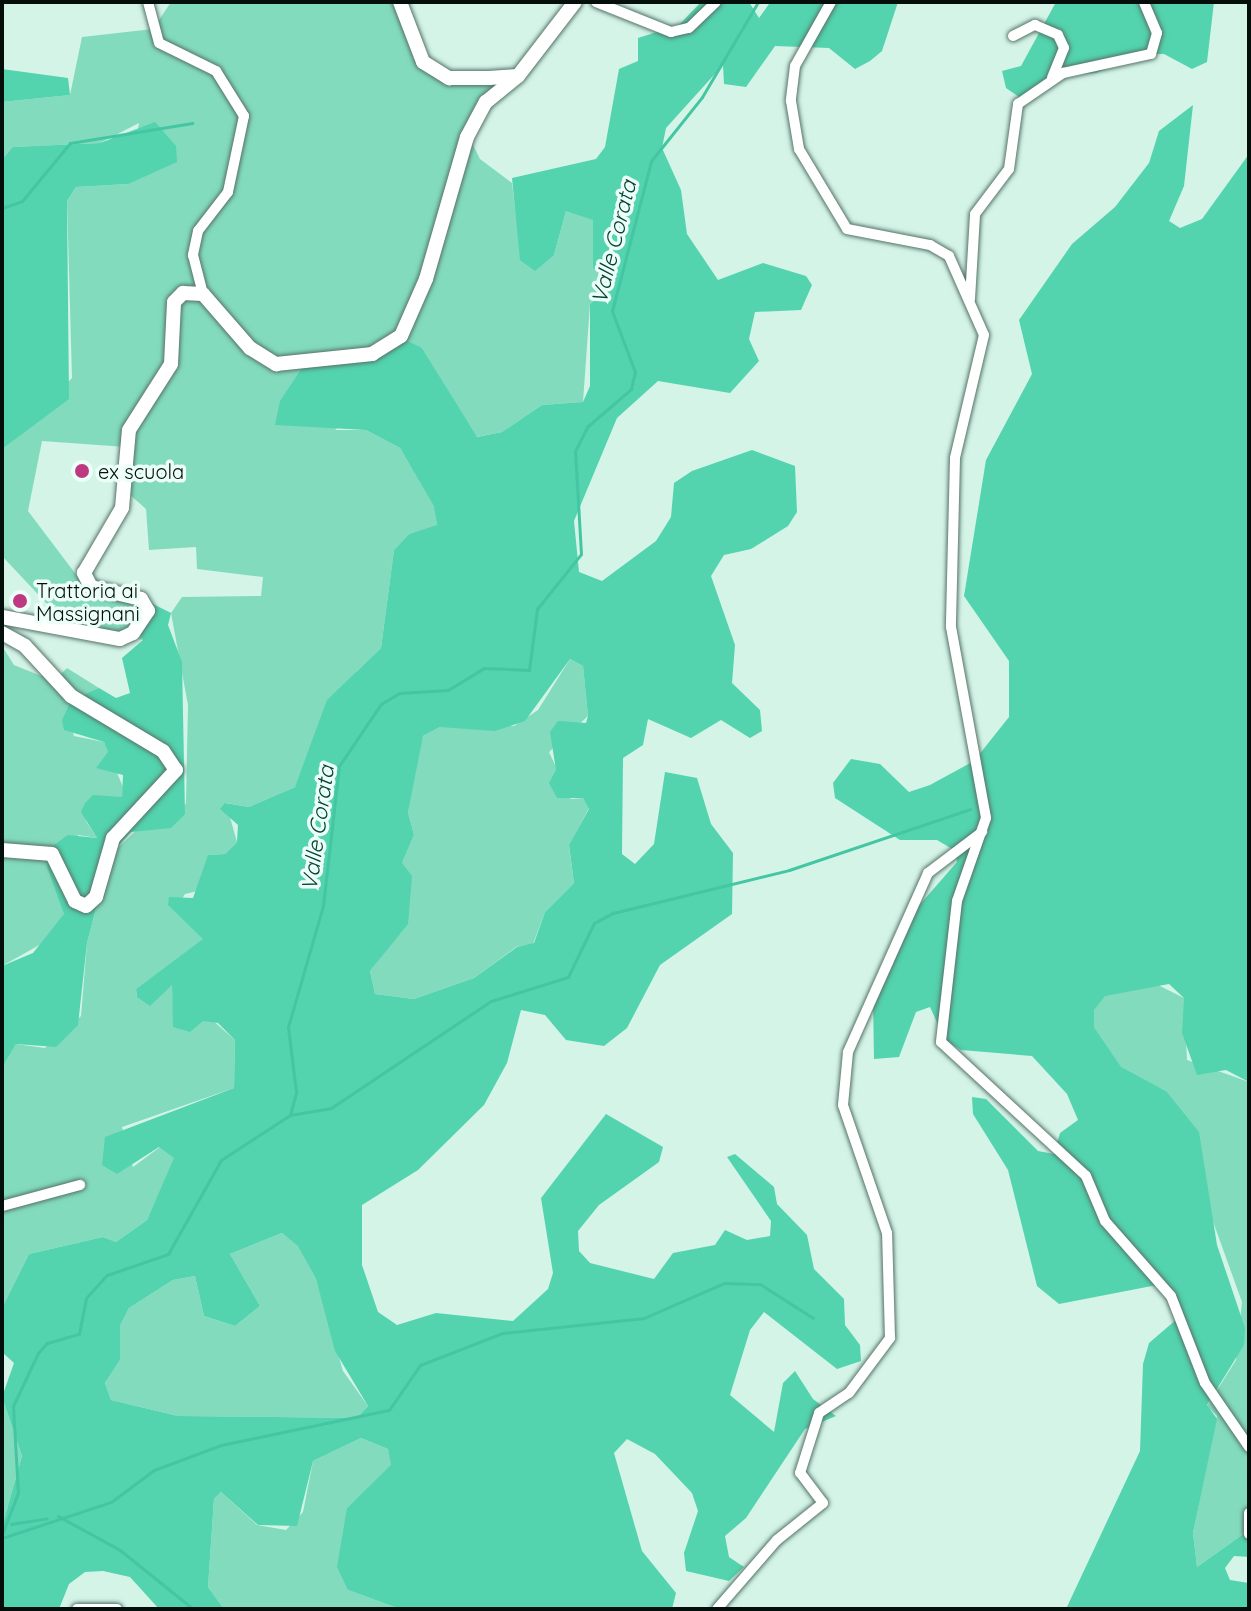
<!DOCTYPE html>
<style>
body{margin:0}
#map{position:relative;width:1251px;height:1611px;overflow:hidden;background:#d4f4e8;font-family:Quicksand,sans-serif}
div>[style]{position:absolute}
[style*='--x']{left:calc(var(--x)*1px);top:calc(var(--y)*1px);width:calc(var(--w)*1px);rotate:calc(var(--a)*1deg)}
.green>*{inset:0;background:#83dbbe}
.forest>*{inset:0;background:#53d3ae}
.stream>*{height:3px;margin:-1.5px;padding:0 1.5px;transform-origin:1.5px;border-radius:1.5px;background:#44c6a2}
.roads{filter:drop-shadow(0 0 2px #567368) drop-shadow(0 0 2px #567368)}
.street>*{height:10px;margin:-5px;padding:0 5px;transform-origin:5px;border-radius:5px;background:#fff}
.secondary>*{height:14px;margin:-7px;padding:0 7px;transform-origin:7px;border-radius:7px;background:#fff}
.dots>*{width:22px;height:22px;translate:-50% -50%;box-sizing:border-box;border:4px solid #ebfef7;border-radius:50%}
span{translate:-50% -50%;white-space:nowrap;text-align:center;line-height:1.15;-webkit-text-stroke:7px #ebfef7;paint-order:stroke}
.poi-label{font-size:20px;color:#040e0b}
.left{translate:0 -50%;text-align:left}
.water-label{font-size:22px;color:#074132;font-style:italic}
.frame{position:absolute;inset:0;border:4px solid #040e0b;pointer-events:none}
</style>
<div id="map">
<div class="green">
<div style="clip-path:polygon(171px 2px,398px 2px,418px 62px,442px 82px,496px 84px,465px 129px,480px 159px,512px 183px,519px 241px,554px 255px,566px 211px,583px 212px,593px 220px,593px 255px,614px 285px,590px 304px,583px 402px,542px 405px,502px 432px,476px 437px,422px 348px,335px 430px,366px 430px,400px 448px,435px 506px,437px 526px,409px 534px,394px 550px,381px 648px,357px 671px,295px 787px,249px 807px,226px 803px,237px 842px,225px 854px,209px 855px,198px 891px,185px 894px,175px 911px,204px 939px,136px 989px,137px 997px,172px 985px,173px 1009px,211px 1019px,235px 1040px,234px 1088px,122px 1127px,133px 1167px,160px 1147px,175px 1158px,147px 1220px,116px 1242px,103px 1237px,29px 1254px,2px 1308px,4px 1061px,16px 1044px,45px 1048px,81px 1016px,87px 943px,110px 855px,140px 827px,171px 828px,186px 803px,188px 705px,171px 613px,182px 597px,261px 596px,263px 577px,197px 569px,196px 547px,149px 550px,146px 509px,120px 486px,126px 447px,42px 441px,28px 511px,90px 593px,131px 600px,143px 640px,84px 629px,49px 606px,2px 556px,2px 449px,72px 378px,67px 201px,76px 187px,128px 184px,139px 123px,100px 143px,14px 147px,2px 160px,2px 102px,70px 95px,82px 37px,153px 29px)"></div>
<div style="clip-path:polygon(2px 646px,14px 665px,54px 681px,67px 668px,99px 688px,67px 711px,74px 736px,104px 742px,123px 787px,122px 797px,103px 797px,86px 821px,97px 838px,78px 835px,62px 894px,64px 915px,50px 939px,2px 966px)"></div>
<div style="clip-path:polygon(570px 659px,583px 666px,588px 716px,549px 752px,571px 799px,583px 798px,589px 808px,569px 846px,574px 883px,545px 912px,533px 944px,516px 947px,474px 978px,414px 999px,375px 994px,370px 971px,398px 935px,402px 863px,414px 835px,408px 812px,412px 767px,423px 736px,440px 727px,514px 726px,538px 710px)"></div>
<div style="clip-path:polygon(1156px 984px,1184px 998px,1187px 1060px,1249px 1082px,1249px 1530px,1197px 1567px,1193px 1533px,1217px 1416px,1207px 1406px,1236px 1360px,1242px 1302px,1166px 1091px,1121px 1068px,1094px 1027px,1093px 1010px,1105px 995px)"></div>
<div style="clip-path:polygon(282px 1233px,298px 1245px,316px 1279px,343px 1371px,368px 1406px,357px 1418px,178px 1416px,111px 1400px,105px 1383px,120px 1360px,120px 1326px,129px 1308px,173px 1280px,195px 1276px,204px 1316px,235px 1326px,260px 1306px,230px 1254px)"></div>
<div style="clip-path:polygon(2px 1397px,22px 1456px,2px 1527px)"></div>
<div style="clip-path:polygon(361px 1438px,388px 1449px,392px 1465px,347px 1508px,348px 1590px,400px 1609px,224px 1609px,208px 1587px,214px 1499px,221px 1492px,257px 1525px,286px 1530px,303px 1512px,313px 1461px)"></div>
</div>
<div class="forest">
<div style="clip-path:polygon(evenodd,701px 2px,749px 2px,759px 18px,769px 4px,786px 2px,898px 2px,882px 51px,870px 61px,855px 69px,829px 48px,775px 46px,746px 87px,724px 84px,723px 65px,666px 128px,662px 148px,681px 190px,687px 234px,718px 280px,763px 263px,806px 276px,812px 285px,801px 310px,755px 312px,749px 339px,759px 361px,730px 393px,658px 381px,617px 418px,574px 521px,579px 572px,602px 581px,656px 541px,671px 517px,674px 483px,692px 471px,752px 450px,795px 466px,797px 512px,788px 526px,751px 549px,724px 555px,711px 576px,735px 645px,732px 683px,760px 710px,762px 731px,750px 738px,721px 720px,691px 738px,648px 719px,643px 745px,623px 758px,622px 854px,635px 864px,654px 844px,665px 772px,697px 778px,711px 824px,733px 853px,732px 914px,660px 965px,627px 1028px,604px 1046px,566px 1040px,545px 1015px,521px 1010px,507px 1063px,484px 1105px,418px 1170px,362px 1205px,362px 1265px,378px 1312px,397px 1325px,436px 1313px,513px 1321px,548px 1289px,553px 1273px,541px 1198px,606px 1114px,663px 1147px,659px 1162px,599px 1205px,578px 1231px,579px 1251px,590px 1263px,654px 1279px,673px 1253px,715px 1245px,725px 1230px,747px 1240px,770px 1236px,771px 1221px,727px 1157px,735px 1154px,774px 1187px,777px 1204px,807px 1235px,814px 1269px,844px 1299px,845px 1325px,860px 1345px,861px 1361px,837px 1369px,764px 1312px,750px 1330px,730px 1395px,774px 1432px,783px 1383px,795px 1371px,813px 1399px,836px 1416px,805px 1429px,746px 1518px,725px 1536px,729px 1557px,744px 1567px,729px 1581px,686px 1571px,684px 1553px,698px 1511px,692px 1493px,655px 1454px,627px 1439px,614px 1453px,642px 1551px,676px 1593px,672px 1609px,400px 1609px,348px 1590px,337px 1567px,347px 1508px,391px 1465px,388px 1449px,361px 1438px,313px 1461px,297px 1526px,258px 1525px,221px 1492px,214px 1499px,208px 1587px,224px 1609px,159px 1609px,130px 1577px,103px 1571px,85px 1572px,69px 1584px,59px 1609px,2px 1609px,2px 1527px,22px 1456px,2px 1397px,14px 1363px,2px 1352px,2px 1308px,29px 1254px,103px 1237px,116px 1242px,147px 1220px,174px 1158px,159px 1147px,117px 1174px,102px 1165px,105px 1137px,234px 1088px,235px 1040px,218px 1023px,203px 1021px,190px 1032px,173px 1027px,172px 985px,150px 1006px,137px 997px,136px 989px,203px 939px,168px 905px,169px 897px,193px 898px,208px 855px,225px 854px,237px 842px,238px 825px,220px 809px,225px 803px,249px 807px,295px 787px,327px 700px,381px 648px,394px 550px,409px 534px,437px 525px,434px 506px,400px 448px,366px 430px,275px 425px,280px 401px,310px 356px,365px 352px,399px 337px,422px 348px,477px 437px,502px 432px,542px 405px,583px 402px,590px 386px,590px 304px,614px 285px,593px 268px,593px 220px,566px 211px,554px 255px,535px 271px,520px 260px,512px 178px,596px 159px,605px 147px,619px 69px,638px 61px,638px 38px,679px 25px,701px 2px,570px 659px,583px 666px,588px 716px,586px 723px,558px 721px,550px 732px,556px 770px,549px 783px,557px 798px,583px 798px,589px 809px,569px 845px,574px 883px,545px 912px,534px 943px,517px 947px,474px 978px,414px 999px,375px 994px,370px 971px,408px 924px,412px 876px,402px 863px,414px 835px,408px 812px,423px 736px,440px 727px,495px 731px,525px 721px,570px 659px,701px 2px,282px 1233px,298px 1246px,316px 1279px,335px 1351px,368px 1406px,357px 1418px,178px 1416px,111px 1400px,105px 1383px,120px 1360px,120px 1326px,129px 1308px,173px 1280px,195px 1276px,204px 1316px,235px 1326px,260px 1306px,230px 1254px,282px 1233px)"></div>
<div style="clip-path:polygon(1056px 2px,1214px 2px,1207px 62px,1192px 69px,1164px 54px,1142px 54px,1096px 73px,1060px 76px,1022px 99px,1006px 88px,1002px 71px,1021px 66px)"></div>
<div style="clip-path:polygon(2px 69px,68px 78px,70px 95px,2px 102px)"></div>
<div style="clip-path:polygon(1193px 105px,1184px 186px,1169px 221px,1180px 228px,1202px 219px,1249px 154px,1249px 1082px,1226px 1070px,1197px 1075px,1182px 1033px,1184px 998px,1169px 984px,1105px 996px,1094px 1010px,1094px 1027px,1121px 1067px,1166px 1091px,1199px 1132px,1217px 1245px,1245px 1328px,1244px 1345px,1207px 1405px,1217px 1419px,1193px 1533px,1197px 1567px,1249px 1530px,1249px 1557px,1234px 1556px,1225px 1568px,1230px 1580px,1249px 1583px,1249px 1609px,1066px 1609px,1140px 1451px,1143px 1364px,1149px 1343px,1177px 1319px,1173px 1290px,1157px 1285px,1059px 1304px,1037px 1286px,1008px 1170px,973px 1114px,972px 1097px,986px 1099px,1038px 1151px,1054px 1154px,1060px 1133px,1078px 1120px,1067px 1094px,1032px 1056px,961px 1050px,945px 1040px,930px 1007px,916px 1012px,899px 1057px,874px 1059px,873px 997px,909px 917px,957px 862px,954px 850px,937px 840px,900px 840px,835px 798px,833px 783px,851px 759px,880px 764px,909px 792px,930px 785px,974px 761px,1009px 717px,1009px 661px,964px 596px,986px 460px,1032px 374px,1019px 320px,1072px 244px,1115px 207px,1149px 163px,1159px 131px)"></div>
<div style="clip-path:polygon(155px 122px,176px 146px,177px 162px,128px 184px,76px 187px,67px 201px,69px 399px,2px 449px,2px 160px,13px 147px,100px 143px)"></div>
<div style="clip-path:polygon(151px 603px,171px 613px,168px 625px,182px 662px,185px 814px,171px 828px,131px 832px,110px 855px,87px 943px,78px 1025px,56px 1047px,16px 1044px,2px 1067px,2px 966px,33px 953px,64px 914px,47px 867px,51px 847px,68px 835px,97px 838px,81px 812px,85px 803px,93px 795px,122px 797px,123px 775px,96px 768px,108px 752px,104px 742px,64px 730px,62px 720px,71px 701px,99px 688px,116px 698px,130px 693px,122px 658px,143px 640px,136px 627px)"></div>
</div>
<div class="stream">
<div style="--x:2;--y:208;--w:21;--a:-19"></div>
<div style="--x:22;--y:201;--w:75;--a:-50.4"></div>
<div style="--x:70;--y:143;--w:124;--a:-9.3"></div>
<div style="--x:290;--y:1115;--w:42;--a:-9.7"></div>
<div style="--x:331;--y:1108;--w:192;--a:-33.8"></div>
<div style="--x:491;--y:1001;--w:81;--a:-17.3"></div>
<div style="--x:568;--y:977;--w:60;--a:-64.3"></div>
<div style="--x:594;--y:923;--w:21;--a:-28"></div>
<div style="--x:613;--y:913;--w:181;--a:-13.7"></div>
<div style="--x:789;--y:870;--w:191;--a:-18.6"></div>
<div style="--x:58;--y:1516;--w:71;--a:28.7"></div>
<div style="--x:120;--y:1550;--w:94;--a:38.9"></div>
<div style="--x:11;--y:1524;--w:36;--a:-9"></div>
<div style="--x:2;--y:1534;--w:44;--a:-68.7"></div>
<div style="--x:18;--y:1493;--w:87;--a:-93.3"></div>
<div style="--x:13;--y:1406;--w:59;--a:-64.7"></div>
<div style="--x:38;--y:1353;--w:13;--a:-48"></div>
<div style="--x:47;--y:1343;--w:33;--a:-16"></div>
<div style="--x:79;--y:1334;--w:37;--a:-79"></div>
<div style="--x:86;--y:1298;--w:31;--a:-48"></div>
<div style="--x:107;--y:1275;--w:65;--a:-19"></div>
<div style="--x:168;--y:1254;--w:108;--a:-60.6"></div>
<div style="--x:221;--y:1160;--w:82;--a:-33.1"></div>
<div style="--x:290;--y:1115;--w:24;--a:-75"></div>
<div style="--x:296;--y:1092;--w:65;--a:-97"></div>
<div style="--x:288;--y:1027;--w:126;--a:-73.9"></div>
<div style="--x:323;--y:906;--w:141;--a:-83.5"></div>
<div style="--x:339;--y:766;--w:75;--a:-55.9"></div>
<div style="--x:381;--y:704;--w:21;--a:-31"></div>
<div style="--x:399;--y:693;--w:49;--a:-3.5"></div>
<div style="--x:448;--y:690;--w:42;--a:-31.4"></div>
<div style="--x:484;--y:668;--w:45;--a:2.5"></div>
<div style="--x:529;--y:670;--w:62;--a:-82.5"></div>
<div style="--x:537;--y:609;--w:70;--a:-51.3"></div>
<div style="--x:581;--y:554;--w:103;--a:-93.3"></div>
<div style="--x:575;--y:451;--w:28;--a:-63"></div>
<div style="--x:588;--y:426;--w:57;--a:-40.7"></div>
<div style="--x:631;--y:389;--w:17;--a:-77"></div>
<div style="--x:635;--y:372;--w:65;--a:-110.7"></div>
<div style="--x:612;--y:311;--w:155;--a:-75.4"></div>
<div style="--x:651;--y:161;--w:82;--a:-51.4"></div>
<div style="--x:702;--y:97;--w:110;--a:-59.5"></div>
<div style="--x:2;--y:1538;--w:115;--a:-18.3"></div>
<div style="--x:111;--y:1502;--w:54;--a:-36.7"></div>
<div style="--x:154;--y:1470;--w:72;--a:-20.5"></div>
<div style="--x:221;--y:1445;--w:172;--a:-11.8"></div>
<div style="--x:389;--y:1410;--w:55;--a:-55.4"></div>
<div style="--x:420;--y:1365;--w:88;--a:-21.3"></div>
<div style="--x:502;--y:1333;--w:143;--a:-6"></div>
<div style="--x:644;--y:1318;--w:87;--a:-23.6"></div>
<div style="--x:724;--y:1283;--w:36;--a:2"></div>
<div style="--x:760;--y:1284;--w:63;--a:32.7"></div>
</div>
<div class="roads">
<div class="street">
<div style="--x:148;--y:2;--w:42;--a:75"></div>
<div style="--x:159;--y:43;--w:64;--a:26.2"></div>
<div style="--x:216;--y:71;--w:53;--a:58.1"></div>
<div style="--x:244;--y:116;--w:78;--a:101.9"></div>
<div style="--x:228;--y:192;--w:49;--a:127.6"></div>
<div style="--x:198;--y:231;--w:25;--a:102"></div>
<div style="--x:193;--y:255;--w:40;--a:75.6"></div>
<div style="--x:596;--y:2;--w:81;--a:21.8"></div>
<div style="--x:671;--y:32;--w:18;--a:-13"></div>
<div style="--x:689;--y:28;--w:37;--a:-44"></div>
<div style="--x:831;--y:2;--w:73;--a:119.4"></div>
<div style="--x:795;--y:66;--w:35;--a:97"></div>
<div style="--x:791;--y:101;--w:49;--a:80.5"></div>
<div style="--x:799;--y:149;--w:93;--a:59"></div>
<div style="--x:847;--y:229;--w:85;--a:10.9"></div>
<div style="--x:930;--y:245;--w:22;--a:30"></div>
<div style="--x:949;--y:256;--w:86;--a:66.1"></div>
<div style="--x:984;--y:335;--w:126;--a:103.3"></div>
<div style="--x:955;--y:458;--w:169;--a:91.4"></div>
<div style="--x:951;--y:627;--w:194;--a:79.6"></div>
<div style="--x:986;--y:818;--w:88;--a:109.3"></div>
<div style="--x:957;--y:901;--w:142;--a:96.5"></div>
<div style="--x:941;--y:1042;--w:197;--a:42.7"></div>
<div style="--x:1086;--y:1176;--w:49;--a:67.1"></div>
<div style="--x:1105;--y:1221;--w:100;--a:48.7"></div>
<div style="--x:1171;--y:1296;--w:93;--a:68.7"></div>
<div style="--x:1205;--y:1383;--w:78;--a:55.5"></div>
<div style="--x:1013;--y:36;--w:25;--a:-27"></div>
<div style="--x:1035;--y:25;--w:25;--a:23"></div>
<div style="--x:1058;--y:35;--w:14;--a:65"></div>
<div style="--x:1064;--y:48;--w:32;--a:112"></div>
<div style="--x:970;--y:299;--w:85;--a:-86.6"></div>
<div style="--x:975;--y:214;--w:56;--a:-52.9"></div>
<div style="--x:1009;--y:169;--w:66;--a:-82.1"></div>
<div style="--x:1018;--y:104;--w:55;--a:-34.6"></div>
<div style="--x:1063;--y:73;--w:90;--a:-12.2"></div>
<div style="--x:1151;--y:54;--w:22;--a:-74"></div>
<div style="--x:1157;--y:33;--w:34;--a:-113"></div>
<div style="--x:2;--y:1206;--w:81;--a:-15.1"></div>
<div style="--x:1249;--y:1513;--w:21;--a:90"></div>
<div style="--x:77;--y:1609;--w:40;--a:0"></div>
<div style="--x:717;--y:1609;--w:91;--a:-49"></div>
<div style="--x:777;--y:1540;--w:59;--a:-38.8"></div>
<div style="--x:823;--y:1503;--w:38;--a:-127"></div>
<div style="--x:800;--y:1473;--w:63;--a:-72.4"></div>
<div style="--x:819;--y:1413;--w:36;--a:-34"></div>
<div style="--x:849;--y:1393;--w:69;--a:-53.3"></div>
<div style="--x:890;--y:1338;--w:105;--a:-91.6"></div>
<div style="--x:887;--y:1233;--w:135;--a:-109"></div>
<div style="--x:843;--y:1105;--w:53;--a:-84.6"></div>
<div style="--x:848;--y:1052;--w:196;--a:-65.9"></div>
<div style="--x:928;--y:873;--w:68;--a:-37.2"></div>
</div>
<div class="secondary">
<div style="--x:400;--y:2;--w:64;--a:69"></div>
<div style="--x:423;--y:62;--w:31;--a:32"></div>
<div style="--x:449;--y:78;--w:40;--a:0"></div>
<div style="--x:489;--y:78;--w:29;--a:-4"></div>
<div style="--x:518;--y:76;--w:93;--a:-52.4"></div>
<div style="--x:2;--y:617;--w:120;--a:10.6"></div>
<div style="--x:120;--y:639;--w:14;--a:-25"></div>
<div style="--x:133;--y:633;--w:27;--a:-56"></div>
<div style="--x:148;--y:611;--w:14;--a:-120"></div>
<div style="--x:141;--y:599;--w:51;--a:-166.5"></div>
<div style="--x:91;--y:587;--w:16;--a:-117"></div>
<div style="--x:84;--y:573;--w:75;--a:-59.7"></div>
<div style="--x:122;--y:508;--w:78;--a:-84.9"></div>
<div style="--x:129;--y:430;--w:78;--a:-57.5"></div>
<div style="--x:171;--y:364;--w:62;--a:-87.2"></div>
<div style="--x:174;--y:302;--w:13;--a:-45"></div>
<div style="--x:183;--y:293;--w:20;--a:3"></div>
<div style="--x:203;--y:294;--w:72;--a:49"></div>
<div style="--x:250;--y:348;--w:31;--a:32"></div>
<div style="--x:276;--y:364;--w:97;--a:-5.9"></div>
<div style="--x:372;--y:354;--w:34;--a:-32"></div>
<div style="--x:401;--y:336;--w:62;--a:-66.3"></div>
<div style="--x:426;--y:279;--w:148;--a:-73.9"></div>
<div style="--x:467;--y:137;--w:40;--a:-62"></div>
<div style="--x:486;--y:102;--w:41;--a:-39.1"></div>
<div style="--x:2;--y:633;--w:26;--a:29"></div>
<div style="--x:25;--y:646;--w:68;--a:47.4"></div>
<div style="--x:71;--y:696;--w:107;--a:30.9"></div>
<div style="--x:163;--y:751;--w:23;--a:56"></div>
<div style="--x:176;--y:770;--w:93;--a:132.8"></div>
<div style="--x:113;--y:838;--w:61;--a:106.1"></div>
<div style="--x:96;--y:897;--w:13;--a:138"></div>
<div style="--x:86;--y:906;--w:12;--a:-156"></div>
<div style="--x:75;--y:901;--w:52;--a:-116.1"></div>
<div style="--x:52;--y:854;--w:50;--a:-175.4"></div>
</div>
</div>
<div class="dots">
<div style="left:82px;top:471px;background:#bd3a82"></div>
<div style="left:20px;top:601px;background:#bd3a82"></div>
</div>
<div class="poi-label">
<span class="left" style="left:98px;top:471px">ex scuola</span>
<span class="left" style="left:36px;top:602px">Trattoria ai<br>Massignani</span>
</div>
<div class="water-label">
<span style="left:614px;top:242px;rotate:-76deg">Valle Corata</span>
<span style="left:318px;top:828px;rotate:-82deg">Valle Corata</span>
</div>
<div class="frame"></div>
</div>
